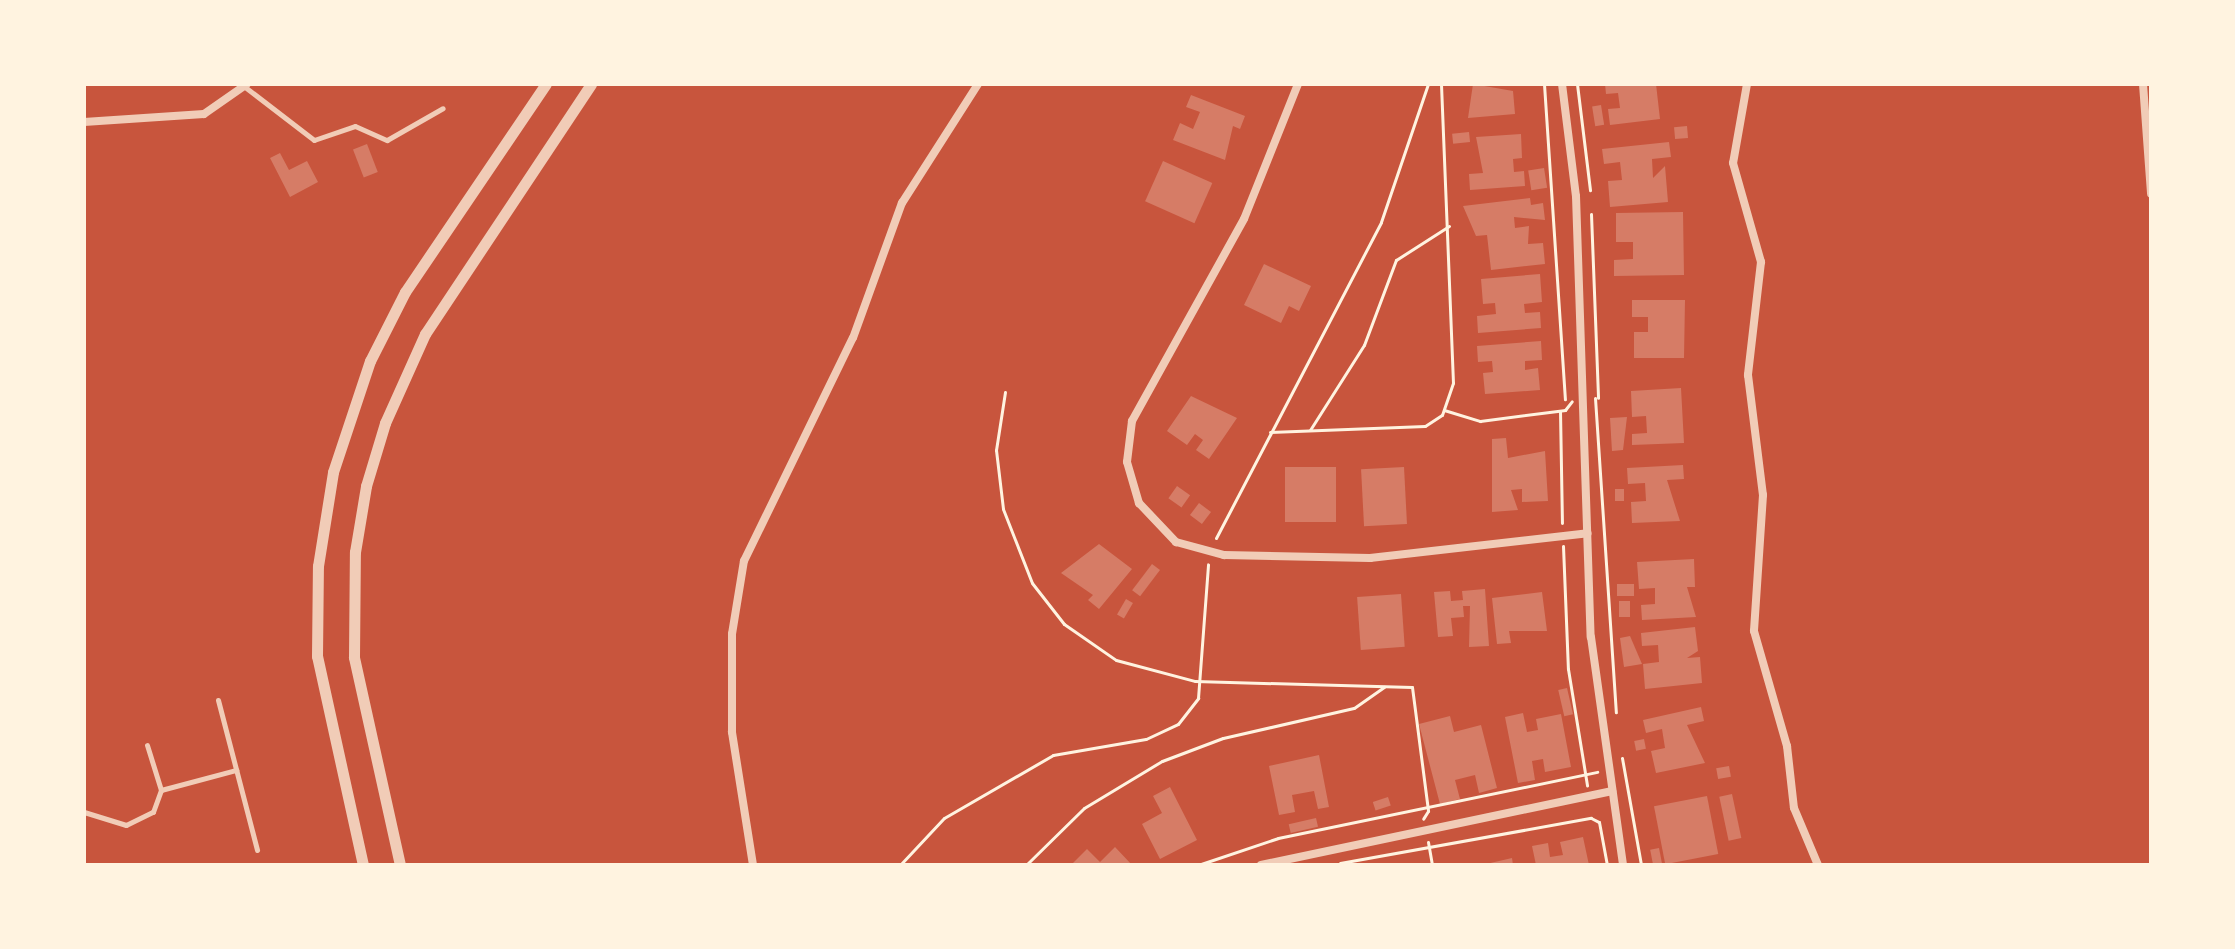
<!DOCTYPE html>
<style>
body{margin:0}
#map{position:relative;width:2235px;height:949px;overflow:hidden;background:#c8553d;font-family:Mulish,sans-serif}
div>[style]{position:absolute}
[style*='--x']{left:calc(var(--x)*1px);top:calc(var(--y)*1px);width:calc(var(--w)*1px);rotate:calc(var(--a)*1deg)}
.building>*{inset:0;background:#d67c66;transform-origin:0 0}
.path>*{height:3px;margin:-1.5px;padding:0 1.5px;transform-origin:1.5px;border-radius:1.5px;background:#fff3e0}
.service>*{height:5px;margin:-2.5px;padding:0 2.5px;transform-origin:2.5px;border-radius:2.5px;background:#f1ccb7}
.minor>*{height:8px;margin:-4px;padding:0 4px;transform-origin:4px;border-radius:4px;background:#f1ccb7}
.tertiary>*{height:11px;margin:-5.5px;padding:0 5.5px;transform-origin:5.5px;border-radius:5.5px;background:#f1ccb7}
span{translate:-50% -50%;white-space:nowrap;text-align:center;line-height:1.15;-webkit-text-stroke:6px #fff3e0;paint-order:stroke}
.frame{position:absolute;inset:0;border:86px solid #fff3e0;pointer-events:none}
</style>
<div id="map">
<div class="building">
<div style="clip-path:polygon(1473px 84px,1513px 91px,1515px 114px,1468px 118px)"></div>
<div style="clip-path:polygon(1605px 84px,1656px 84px,1660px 119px,1610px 125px,1608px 109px,1620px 108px,1618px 93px,1606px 94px)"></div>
<div style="clip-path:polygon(1191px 95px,1245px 116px,1240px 129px,1233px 126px,1225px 160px,1173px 140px,1180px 123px,1193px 129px,1200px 112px,1186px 107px)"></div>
<div style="left:1601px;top:105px;width:20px;height:9px;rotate:81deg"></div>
<div style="left:1687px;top:126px;width:12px;height:13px;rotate:85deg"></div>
<div style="left:1469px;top:132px;width:10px;height:17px;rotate:84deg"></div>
<div style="clip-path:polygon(1521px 134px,1522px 158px,1513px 159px,1514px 172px,1524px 171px,1525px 186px,1470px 190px,1469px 174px,1483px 173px,1476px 137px)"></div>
<div style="clip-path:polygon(1669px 142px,1671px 157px,1652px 159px,1653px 178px,1665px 166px,1668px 202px,1610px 207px,1608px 181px,1622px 180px,1620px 162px,1604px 164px,1602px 149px)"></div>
<div style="left:367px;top:144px;width:30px;height:15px;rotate:69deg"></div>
<div style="clip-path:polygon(280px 153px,289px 170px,307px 161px,318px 182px,290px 197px,270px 158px)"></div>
<div style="left:1163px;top:161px;width:54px;height:44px;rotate:24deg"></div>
<div style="left:1544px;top:168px;width:20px;height:16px;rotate:81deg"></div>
<div style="clip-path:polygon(1530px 198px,1531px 205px,1543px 203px,1545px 220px,1514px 217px,1515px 228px,1529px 226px,1528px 244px,1543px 243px,1545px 264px,1491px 270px,1487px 235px,1476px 236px,1463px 206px)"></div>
<div style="clip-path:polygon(1683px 212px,1684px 275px,1614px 276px,1614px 260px,1633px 259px,1633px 242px,1616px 242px,1616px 213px)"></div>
<div style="clip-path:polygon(1264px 264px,1311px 286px,1299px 311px,1289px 306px,1281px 323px,1244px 305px)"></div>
<div style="clip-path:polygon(1540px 274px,1542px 302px,1524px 304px,1525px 313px,1540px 312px,1541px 328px,1478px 333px,1477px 316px,1496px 314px,1495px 303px,1483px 304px,1481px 279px)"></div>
<div style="clip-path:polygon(1632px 300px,1685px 300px,1684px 358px,1634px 358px,1634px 332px,1648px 332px,1648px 317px,1632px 317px)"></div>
<div style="clip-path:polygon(1541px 341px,1542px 360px,1525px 361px,1525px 370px,1538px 368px,1540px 390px,1485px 394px,1483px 373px,1493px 372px,1492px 361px,1478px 362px,1477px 346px)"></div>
<div style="clip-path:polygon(1681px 388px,1684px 443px,1632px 445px,1632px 434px,1647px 433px,1646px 416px,1632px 417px,1631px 391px)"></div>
<div style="clip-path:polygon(1191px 396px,1237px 418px,1209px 459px,1196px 450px,1203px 440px,1195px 434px,1187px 445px,1167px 431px)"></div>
<div style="clip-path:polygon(1627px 417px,1623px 450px,1612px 451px,1610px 418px)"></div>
<div style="clip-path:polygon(1506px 438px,1508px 458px,1545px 451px,1548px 501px,1522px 502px,1522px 489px,1511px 490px,1518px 510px,1492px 512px,1492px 439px)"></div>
<div style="clip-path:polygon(1683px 465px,1684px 479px,1667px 480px,1680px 521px,1632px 523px,1631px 502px,1646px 501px,1645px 483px,1628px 484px,1627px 468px)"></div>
<div style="left:1285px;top:467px;width:51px;height:55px"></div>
<div style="left:1404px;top:467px;width:57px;height:43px;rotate:87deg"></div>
<div style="left:1177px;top:486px;width:16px;height:15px;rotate:35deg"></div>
<div style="left:1615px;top:489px;width:9px;height:12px"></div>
<div style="left:1199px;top:503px;width:15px;height:15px;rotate:37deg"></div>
<div style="clip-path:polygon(1099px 544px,1132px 569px,1099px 609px,1088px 600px,1093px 595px,1061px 573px)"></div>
<div style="clip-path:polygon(1694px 559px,1695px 587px,1687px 587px,1696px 617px,1642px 620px,1641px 605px,1655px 604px,1655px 588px,1639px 589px,1637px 562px)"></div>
<div style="left:1152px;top:564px;width:10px;height:33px;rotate:37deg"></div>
<div style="left:1617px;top:584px;width:17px;height:12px"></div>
<div style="clip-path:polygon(1485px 589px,1489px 646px,1469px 647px,1470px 606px,1463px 606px,1464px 617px,1451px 618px,1453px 636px,1438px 637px,1434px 592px,1450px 591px,1451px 601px,1463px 600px,1462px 591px)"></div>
<div style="clip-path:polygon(1542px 592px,1547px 631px,1509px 631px,1511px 643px,1497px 644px,1492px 598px)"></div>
<div style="left:1401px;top:594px;width:53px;height:44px;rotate:86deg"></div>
<div style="left:1126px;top:599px;width:8px;height:18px;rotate:30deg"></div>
<div style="left:1619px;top:601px;width:11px;height:16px"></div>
<div style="clip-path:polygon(1695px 627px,1698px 651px,1687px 658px,1700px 657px,1702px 683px,1645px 689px,1643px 664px,1659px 662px,1658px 645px,1642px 646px,1641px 633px)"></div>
<div style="clip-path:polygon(1630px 636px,1642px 664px,1624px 667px,1620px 638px)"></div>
<div style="left:1567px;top:688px;width:27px;height:9px;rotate:77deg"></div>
<div style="clip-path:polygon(1701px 707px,1704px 721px,1687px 725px,1705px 763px,1656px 773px,1651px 751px,1665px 748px,1662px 729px,1646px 733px,1643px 720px)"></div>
<div style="clip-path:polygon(1523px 713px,1527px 732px,1538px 730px,1536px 719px,1561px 714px,1571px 767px,1545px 772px,1543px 759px,1532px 761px,1535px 780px,1518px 783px,1505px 717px)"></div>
<div style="clip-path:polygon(1450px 716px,1454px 732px,1481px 725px,1497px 788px,1479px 793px,1475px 775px,1455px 780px,1460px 799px,1440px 804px,1419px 724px)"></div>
<div style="left:1644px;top:739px;width:10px;height:10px;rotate:79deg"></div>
<div style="clip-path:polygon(1319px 755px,1329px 807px,1318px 809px,1314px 791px,1292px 795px,1295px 812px,1279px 815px,1269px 766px)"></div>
<div style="left:1729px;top:766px;width:11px;height:13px;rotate:80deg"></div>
<div style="clip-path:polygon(1170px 787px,1197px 840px,1160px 859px,1142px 824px,1162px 813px,1153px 796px)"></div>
<div style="left:1732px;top:794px;width:45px;height:13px;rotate:78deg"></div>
<div style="left:1707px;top:796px;width:59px;height:54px;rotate:79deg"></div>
<div style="left:1388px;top:797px;width:9px;height:16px;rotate:72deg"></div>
<div style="left:1316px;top:818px;width:9px;height:28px;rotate:77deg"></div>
<div style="clip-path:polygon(1583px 837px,1589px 865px,1536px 865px,1532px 846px,1548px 843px,1550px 857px,1563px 855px,1560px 842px)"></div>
<div style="clip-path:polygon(1115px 847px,1132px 865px,1071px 865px,1087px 849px,1100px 862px)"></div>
<div style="left:1659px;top:848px;width:16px;height:9px;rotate:79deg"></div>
<div style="clip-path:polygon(1512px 858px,1513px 865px,1486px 865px,1486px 864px)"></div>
</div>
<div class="path">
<div style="--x:1544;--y:84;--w:316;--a:86.2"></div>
<div style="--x:1577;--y:84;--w:107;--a:83"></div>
<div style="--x:1591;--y:214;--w:184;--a:87.8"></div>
<div style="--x:1005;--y:392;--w:59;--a:98.8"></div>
<div style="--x:996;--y:450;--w:59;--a:83.2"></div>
<div style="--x:1003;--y:509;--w:79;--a:68.6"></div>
<div style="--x:1032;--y:583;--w:52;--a:52"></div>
<div style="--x:1064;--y:624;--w:63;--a:34.7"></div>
<div style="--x:1116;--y:660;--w:82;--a:14.9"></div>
<div style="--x:1195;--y:681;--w:217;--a:1.6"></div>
<div style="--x:1412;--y:687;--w:125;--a:82.6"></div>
<div style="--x:1428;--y:811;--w:9;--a:122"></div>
<div style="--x:1595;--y:398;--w:315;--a:86.2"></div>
<div style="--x:1444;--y:410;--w:38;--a:17"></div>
<div style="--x:1480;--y:421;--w:86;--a:-7.4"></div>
<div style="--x:1565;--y:410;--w:11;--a:-52"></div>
<div style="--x:1560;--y:411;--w:112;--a:89"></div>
<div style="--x:1310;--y:430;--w:101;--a:-57.6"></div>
<div style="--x:1364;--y:345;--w:91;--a:-69.4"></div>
<div style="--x:1396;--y:260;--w:63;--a:-32.7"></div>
<div style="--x:1270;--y:432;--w:155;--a:-2.2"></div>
<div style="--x:1425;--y:426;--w:20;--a:-33"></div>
<div style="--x:1442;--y:415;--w:34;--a:-71"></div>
<div style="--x:1453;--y:383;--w:299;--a:-92.3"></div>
<div style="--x:1216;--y:538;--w:356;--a:-62.4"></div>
<div style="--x:1381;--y:222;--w:146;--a:-71.2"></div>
<div style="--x:1563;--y:546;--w:123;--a:87.7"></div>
<div style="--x:1568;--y:669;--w:118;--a:80.7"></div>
<div style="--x:1622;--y:758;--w:109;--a:79.9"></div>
<div style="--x:1428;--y:842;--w:23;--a:80"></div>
<div style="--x:1340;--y:863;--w:255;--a:-10.2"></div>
<div style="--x:1591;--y:818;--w:9;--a:27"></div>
<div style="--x:1599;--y:822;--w:44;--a:79.5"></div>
<div style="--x:900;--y:865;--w:64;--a:-46.9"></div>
<div style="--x:944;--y:818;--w:126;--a:-30"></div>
<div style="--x:1053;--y:755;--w:94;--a:-9.8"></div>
<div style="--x:1146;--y:739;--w:35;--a:-25"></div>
<div style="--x:1178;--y:724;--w:33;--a:-52"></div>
<div style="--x:1198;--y:698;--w:134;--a:-85.7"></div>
<div style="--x:1026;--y:865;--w:81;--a:-44.5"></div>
<div style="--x:1084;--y:808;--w:91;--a:-31.1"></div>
<div style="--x:1162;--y:761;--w:65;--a:-20.7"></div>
<div style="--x:1223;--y:738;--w:134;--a:-12.9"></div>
<div style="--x:1354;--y:708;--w:37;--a:-35"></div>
<div style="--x:1198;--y:865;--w:84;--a:-18.6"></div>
<div style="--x:1278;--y:838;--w:326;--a:-11.7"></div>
</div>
<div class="service">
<div style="--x:245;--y:87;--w:87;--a:37.5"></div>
<div style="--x:314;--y:140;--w:43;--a:-18.9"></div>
<div style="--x:355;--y:126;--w:35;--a:24"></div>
<div style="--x:387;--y:140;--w:64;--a:-29.7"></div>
<div style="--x:218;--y:700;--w:155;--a:75.4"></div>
<div style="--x:161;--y:790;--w:78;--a:-14.9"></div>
<div style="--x:84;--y:812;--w:44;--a:17.2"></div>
<div style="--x:126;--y:825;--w:30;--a:-26"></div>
<div style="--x:153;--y:812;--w:23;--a:-70"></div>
<div style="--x:161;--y:790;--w:47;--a:-107.3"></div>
</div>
<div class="minor">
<div style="--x:1298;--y:84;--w:145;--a:111.8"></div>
<div style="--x:1244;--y:219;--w:231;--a:119"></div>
<div style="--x:1132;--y:421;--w:41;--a:97"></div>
<div style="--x:1127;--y:462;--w:43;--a:73.7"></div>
<div style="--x:1139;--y:503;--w:54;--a:46.5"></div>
<div style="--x:1176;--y:542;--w:50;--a:15.2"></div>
<div style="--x:1224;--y:555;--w:146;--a:1.2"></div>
<div style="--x:1370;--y:558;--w:219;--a:-6.5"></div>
<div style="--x:1562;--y:84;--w:113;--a:82.9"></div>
<div style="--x:1576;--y:196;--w:441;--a:88.1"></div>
<div style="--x:1591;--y:637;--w:230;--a:82"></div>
<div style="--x:1747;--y:84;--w:80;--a:100"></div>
<div style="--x:1733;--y:163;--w:103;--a:74.2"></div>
<div style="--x:1761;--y:262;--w:114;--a:96.6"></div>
<div style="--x:1748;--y:375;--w:121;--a:82.9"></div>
<div style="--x:1763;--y:495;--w:136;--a:93.8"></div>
<div style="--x:1754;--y:631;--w:120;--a:74"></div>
<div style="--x:1787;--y:746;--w:62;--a:83.6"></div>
<div style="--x:1794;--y:808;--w:62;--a:67.2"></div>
<div style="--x:2143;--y:84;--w:110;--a:85.8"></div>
<div style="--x:84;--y:122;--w:120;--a:-3.8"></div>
<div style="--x:204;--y:114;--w:52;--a:-34.9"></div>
<div style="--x:753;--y:865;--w:135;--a:-99"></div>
<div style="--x:732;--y:732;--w:98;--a:-90"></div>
<div style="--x:732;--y:634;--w:74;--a:-80.7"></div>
<div style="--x:744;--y:561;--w:248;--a:-64"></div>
<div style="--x:853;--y:338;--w:144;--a:-70.1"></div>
<div style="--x:902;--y:203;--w:141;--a:-57.4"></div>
<div style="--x:1261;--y:865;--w:359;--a:-11.9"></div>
</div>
<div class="tertiary">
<div style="--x:363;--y:865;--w:214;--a:-102.4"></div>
<div style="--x:317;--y:656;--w:90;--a:-89.4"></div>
<div style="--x:318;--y:566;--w:95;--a:-80.9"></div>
<div style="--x:333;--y:472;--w:117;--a:-71.6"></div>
<div style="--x:370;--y:361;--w:77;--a:-63.1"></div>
<div style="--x:405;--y:292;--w:251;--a:-55.9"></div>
<div style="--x:400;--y:865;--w:213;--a:-102.5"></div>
<div style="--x:354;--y:657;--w:105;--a:-89.5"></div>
<div style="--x:355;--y:552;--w:67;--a:-80.5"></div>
<div style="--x:366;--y:486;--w:66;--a:-73.2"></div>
<div style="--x:385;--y:423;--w:98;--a:-65.8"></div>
<div style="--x:425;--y:334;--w:300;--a:-56.4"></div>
</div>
<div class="frame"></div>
</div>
